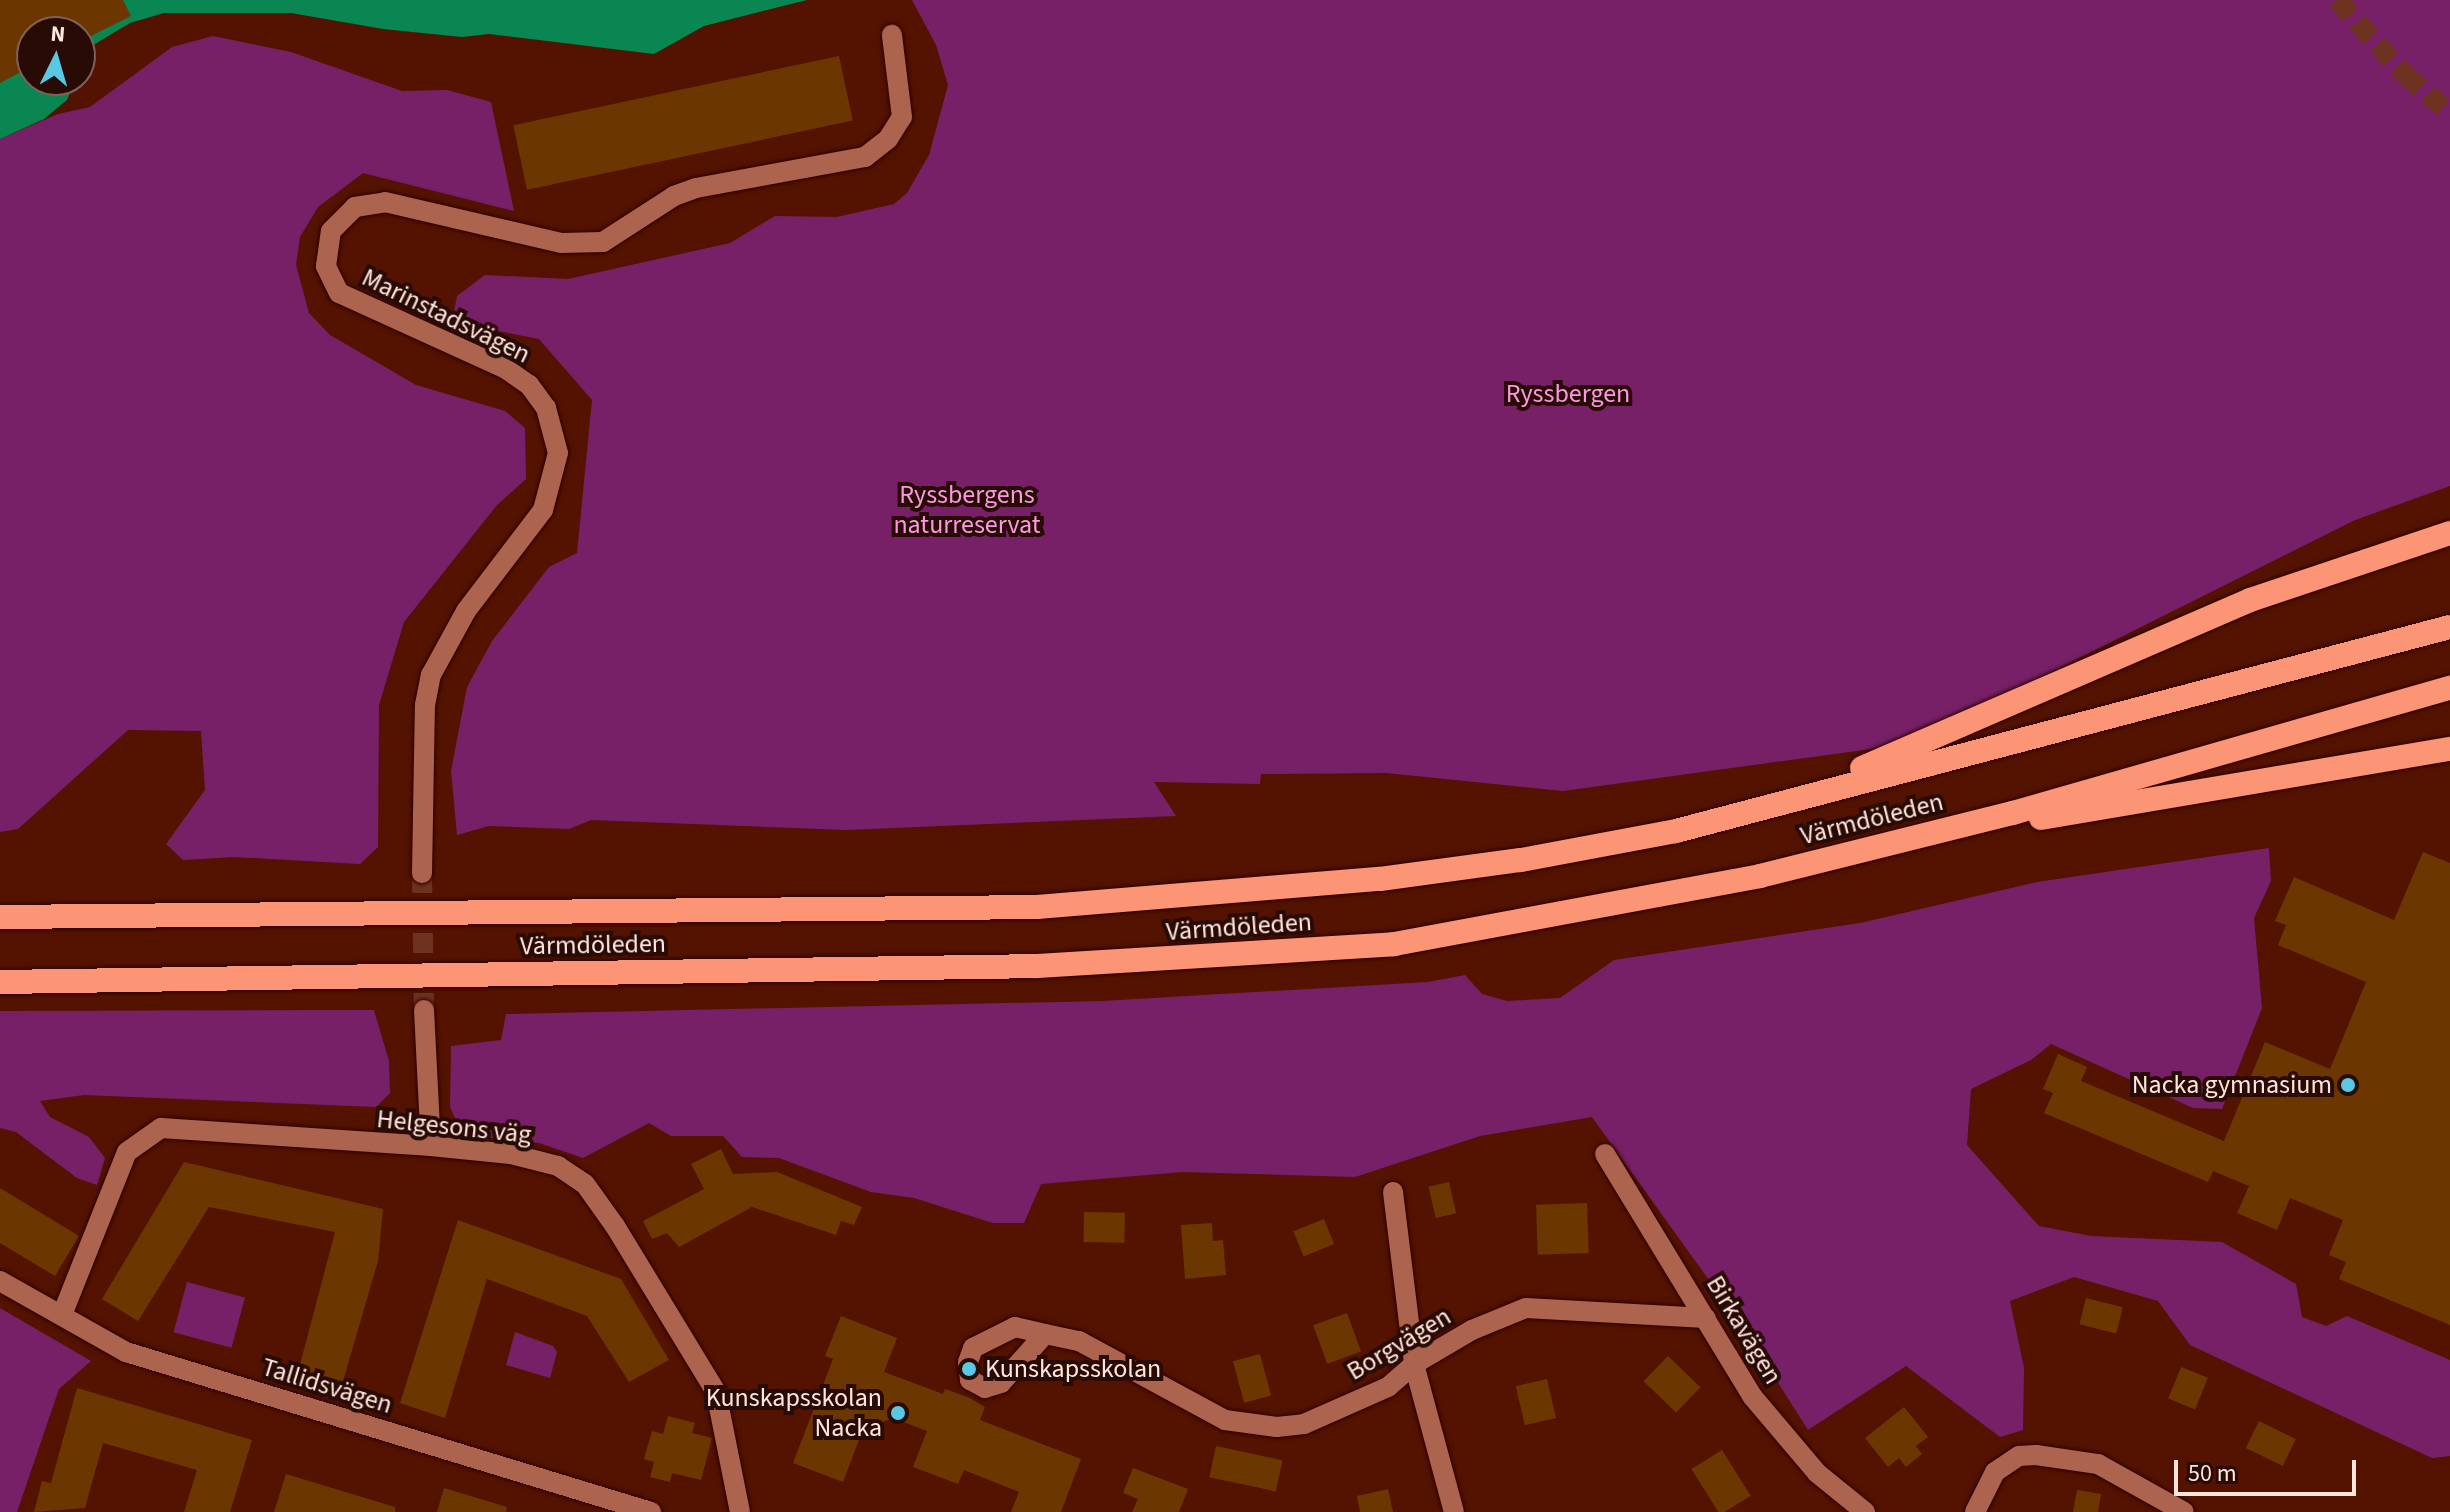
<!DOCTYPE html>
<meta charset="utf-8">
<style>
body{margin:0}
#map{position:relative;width:2450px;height:1512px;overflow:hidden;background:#541300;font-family:"Source Sans 3",sans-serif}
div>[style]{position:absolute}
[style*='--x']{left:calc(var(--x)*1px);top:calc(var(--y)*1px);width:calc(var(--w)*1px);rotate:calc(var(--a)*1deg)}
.green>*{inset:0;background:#782067;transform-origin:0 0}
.water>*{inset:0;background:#098651}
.building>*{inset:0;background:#6c3600;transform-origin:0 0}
.minor-tunnel>*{height:20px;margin-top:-10px;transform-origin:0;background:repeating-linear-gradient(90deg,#6e3221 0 20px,transparent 0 30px)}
.tertiary-tunnel>*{height:20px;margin-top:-10px;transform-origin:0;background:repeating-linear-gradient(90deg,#6e3221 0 20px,transparent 0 30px)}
.roads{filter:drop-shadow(0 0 2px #310100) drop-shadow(0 0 2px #310100)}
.minor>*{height:20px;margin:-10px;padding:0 10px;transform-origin:10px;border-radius:10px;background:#ad644f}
.motorway>*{height:24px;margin:-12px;padding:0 12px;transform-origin:12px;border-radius:12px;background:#fc9476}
.dots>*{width:22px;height:22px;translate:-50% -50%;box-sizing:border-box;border:4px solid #280b05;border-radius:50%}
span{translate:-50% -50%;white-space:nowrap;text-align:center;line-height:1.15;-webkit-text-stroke:8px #280b05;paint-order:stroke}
.street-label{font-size:26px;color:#ffe5dd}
.park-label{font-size:26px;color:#fc97e3}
.poi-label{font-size:26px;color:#ffe5dd}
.right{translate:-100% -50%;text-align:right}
.left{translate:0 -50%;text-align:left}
.north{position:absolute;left:16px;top:16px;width:80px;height:80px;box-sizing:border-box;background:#280b05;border:2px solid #7e625b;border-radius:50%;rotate:5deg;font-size:22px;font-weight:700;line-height:32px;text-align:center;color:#ffe5dd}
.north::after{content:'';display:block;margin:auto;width:28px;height:36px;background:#59c8e4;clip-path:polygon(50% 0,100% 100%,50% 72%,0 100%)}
.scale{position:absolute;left:2174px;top:1460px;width:182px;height:36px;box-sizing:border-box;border:4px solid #ffe5dd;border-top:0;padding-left:10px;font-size:24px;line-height:28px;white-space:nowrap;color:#ffe5dd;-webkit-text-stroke:6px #280b05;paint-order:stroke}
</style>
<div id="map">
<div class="green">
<div style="clip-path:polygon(912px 0,2450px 0,2450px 486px,2355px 520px,1907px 744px,1563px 791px,1387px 773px,1261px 774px,1260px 784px,1154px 782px,1176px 816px,847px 830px,591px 820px,569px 829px,489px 826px,457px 835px,451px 771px,467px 687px,492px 641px,549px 567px,577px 553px,592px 400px,539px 339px,452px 322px,457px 296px,485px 275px,568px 279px,730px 243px,775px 216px,837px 217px,894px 204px,907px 193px,929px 155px,948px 85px,936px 45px)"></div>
<div style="clip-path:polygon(213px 36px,291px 52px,402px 91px,447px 90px,491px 102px,514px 211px,363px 173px,318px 207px,300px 237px,296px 265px,309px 313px,330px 335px,416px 385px,505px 411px,525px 428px,526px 479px,497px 505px,404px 622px,379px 705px,378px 847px,360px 864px,234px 857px,183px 860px,166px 844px,205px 790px,201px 731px,128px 730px,18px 829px,0 832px,0 139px,58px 114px,90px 107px,172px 47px)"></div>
<div style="clip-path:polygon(2269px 848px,2271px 881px,2254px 918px,2262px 1008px,2222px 1109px,2193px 1108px,2051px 1044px,2031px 1060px,1971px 1089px,1967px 1145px,2039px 1226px,2091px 1236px,2222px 1242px,2296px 1284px,2302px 1317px,2326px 1326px,2347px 1316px,2450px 1360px,2450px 1456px,2432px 1458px,2190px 1345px,2158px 1301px,2074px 1277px,2010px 1301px,2024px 1368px,2023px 1430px,2000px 1437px,1906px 1366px,1808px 1430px,1744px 1329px,1592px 1117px,1480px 1136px,1355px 1177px,1182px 1172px,1041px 1184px,1024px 1223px,993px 1223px,914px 1198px,871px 1192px,779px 1158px,742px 1157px,723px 1136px,671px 1136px,649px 1123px,583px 1158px,539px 1143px,463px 1135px,450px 1107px,451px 1046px,501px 1040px,506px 1014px,1102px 1001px,1428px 982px,1465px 975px,1482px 994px,1507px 1001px,1560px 998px,1614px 960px,1860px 923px,2037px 882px)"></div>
<div style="clip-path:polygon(374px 1010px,389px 1061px,390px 1093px,376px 1107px,84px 1095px,40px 1101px,50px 1117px,89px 1137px,105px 1158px,97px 1185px,77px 1178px,16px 1132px,0 1128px,0 1011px)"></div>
<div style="left:187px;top:1282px;width:60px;height:52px;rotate:15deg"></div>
<div style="clip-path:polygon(0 1308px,91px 1361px,59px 1389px,17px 1512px,0 1512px)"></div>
<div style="clip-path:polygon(515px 1332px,553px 1346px,557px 1352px,550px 1378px,506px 1365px)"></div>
</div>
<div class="water">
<div style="clip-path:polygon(0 0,807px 0,704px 26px,654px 54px,489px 34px,462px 37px,383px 29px,291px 13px,164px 13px,130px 23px,80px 53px,80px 32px,32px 32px,32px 80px,74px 83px,67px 100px,44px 119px,0 139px)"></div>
</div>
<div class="building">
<div style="clip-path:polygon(0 0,123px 0,131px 16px,89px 37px,86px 32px,32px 32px,32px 66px,0 83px)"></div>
<div style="left:839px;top:56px;width:66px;height:333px;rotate:78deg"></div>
<div style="clip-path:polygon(2423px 852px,2450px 863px,2450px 1325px,2339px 1279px,2346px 1262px,2329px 1255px,2343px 1220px,2290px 1198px,2277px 1230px,2237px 1213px,2249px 1186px,2213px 1171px,2208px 1182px,2044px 1113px,2053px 1093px,2043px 1089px,2058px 1054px,2087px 1067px,2081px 1081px,2224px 1141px,2265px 1042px,2330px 1069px,2366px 982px,2278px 945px,2286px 925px,2275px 921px,2294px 877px,2394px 920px)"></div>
<div style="clip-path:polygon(721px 1149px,733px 1174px,777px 1172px,862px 1207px,854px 1225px,841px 1221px,836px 1235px,752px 1207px,679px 1247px,667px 1233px,652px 1239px,643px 1221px,704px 1189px,691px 1164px)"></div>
<div style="clip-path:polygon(184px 1162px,383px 1209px,378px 1261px,341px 1388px,297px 1376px,335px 1232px,209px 1207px,138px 1321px,102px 1299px)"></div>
<div style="left:1449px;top:1182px;width:32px;height:21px;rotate:77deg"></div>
<div style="clip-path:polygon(0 1188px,79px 1236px,55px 1276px,0 1243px)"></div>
<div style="left:1587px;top:1203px;width:50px;height:51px;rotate:88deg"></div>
<div style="left:1084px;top:1212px;width:41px;height:30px;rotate:1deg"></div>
<div style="left:1324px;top:1219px;width:27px;height:33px;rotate:68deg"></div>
<div style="clip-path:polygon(458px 1220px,621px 1279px,669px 1360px,629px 1382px,587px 1316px,487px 1279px,445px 1418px,400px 1403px)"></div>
<div style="clip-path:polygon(1212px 1223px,1213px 1241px,1223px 1240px,1226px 1275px,1185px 1279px,1181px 1225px)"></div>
<div style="left:2086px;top:1298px;width:38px;height:27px;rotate:14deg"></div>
<div style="left:1347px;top:1313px;width:41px;height:36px;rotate:70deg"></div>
<div style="clip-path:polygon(841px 1316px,897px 1338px,884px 1372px,943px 1394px,945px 1389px,970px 1398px,985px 1407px,980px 1420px,1081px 1459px,1061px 1512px,1011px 1512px,1019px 1492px,964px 1470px,958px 1484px,913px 1467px,927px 1431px,893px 1418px,863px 1429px,843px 1482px,793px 1463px,833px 1359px,825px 1356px)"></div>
<div style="left:1260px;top:1354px;width:43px;height:28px;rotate:75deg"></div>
<div style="left:1668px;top:1356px;width:45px;height:35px;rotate:44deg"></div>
<div style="left:2181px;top:1367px;width:29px;height:34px;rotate:22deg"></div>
<div style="left:1547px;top:1379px;width:40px;height:32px;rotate:77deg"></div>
<div style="clip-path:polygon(77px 1388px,252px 1440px,230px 1512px,184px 1512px,197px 1470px,103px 1443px,85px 1508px,34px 1512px,42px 1481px,51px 1483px)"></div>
<div style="clip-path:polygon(1904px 1407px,1928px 1437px,1916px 1446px,1922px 1454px,1906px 1467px,1899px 1458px,1888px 1467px,1865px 1438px)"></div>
<div style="clip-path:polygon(668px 1416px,695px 1423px,692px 1433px,712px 1438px,701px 1480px,672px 1473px,670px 1482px,650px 1477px,654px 1462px,644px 1459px,652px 1431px,663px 1434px)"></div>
<div style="left:2259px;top:1421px;width:41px;height:30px;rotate:26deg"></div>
<div style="left:1216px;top:1446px;width:68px;height:32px;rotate:12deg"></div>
<div style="left:1722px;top:1450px;width:54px;height:36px;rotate:58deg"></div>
<div style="clip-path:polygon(1133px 1468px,1188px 1489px,1179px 1512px,1132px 1512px,1138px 1499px,1123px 1493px)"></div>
<div style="clip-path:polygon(286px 1474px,395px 1507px,395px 1512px,274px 1512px)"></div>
<div style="clip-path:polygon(444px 1488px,507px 1507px,506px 1512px,437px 1512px)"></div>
<div style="clip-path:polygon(1388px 1489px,1393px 1512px,1360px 1512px,1357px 1496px)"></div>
<div style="clip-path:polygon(2077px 1490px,2101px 1494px,2098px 1512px,2073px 1512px)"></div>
</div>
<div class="minor-tunnel">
<div style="--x:422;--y:873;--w:137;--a:89.2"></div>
</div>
<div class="tertiary-tunnel">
<div style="--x:2337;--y:0;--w:101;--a:47.8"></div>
<div style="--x:2405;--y:75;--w:59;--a:40.2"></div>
</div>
<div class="roads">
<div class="minor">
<div style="--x:422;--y:873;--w:168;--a:-89"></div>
<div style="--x:425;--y:705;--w:31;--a:-79"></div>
<div style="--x:431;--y:675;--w:73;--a:-61.3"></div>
<div style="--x:466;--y:611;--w:127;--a:-52.7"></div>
<div style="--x:543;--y:510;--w:59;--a:-75.3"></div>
<div style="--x:558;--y:453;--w:47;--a:-104.9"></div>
<div style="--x:546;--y:408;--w:29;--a:-126"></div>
<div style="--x:529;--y:385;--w:28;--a:-145"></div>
<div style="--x:506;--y:369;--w:183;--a:-155.5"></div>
<div style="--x:339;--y:293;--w:30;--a:-116"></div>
<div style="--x:326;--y:266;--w:35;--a:-82"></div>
<div style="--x:331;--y:231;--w:34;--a:-45"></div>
<div style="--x:355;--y:207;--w:30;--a:-9"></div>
<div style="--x:385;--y:202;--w:181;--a:13.1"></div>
<div style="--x:561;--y:243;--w:42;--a:-1.4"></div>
<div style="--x:603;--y:242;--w:85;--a:-32.9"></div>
<div style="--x:674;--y:196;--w:23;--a:-20"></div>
<div style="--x:696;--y:188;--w:172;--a:-10.4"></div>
<div style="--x:865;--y:157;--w:29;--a:-38"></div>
<div style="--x:888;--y:139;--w:26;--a:-58"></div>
<div style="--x:902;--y:117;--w:83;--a:-97"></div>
<div style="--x:424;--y:1010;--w:136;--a:87.1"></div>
<div style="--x:1605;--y:1154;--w:283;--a:58.7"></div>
<div style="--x:1752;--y:1396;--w:101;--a:49.8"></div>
<div style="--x:1817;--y:1473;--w:62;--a:39.1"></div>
<div style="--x:1393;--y:1192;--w:173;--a:83"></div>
<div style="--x:1414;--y:1364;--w:153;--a:74.9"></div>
<div style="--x:0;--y:1281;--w:145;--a:29.4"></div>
<div style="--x:126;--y:1352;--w:549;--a:16.95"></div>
<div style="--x:62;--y:1315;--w:175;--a:-68.3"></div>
<div style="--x:127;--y:1152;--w:42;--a:-35.2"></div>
<div style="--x:161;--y:1128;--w:271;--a:3.8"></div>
<div style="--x:431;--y:1146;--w:80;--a:5.7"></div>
<div style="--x:511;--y:1154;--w:49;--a:14.3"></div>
<div style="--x:558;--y:1166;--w:32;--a:34"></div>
<div style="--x:585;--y:1184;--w:52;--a:54.5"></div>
<div style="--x:615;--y:1226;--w:194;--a:58.7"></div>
<div style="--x:716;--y:1392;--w:122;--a:78.7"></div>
<div style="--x:1045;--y:1334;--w:66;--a:131.9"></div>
<div style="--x:1001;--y:1383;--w:17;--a:163"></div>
<div style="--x:985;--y:1388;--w:17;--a:-152"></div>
<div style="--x:970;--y:1380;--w:18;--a:-96"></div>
<div style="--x:968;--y:1362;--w:15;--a:-70"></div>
<div style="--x:973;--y:1348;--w:47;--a:-26.6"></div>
<div style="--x:1015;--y:1327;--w:31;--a:13"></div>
<div style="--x:1045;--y:1334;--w:35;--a:12"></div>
<div style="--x:1079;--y:1341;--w:166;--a:28.4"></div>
<div style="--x:1225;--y:1420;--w:52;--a:7.7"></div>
<div style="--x:1277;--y:1427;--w:27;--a:-6"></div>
<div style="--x:1304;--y:1424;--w:92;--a:-23.8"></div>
<div style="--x:1388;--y:1387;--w:35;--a:-41"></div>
<div style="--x:1414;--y:1364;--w:67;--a:-30.4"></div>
<div style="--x:1472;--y:1330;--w:58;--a:-22.2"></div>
<div style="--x:1526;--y:1308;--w:180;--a:3.2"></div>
<div style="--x:1975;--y:1512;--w:45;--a:-63.4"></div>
<div style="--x:1995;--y:1472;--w:29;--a:-34"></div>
<div style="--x:2019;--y:1456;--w:17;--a:-3"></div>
<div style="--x:2036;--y:1455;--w:63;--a:8.3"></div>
<div style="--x:2098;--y:1464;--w:98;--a:29.2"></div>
</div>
<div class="motorway">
<div style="--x:1862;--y:768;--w:423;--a:-23.4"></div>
<div style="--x:2250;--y:600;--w:211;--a:-18.5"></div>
<div style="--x:2041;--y:818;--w:415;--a:-9.6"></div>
<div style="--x:0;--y:917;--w:1037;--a:-0.55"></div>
<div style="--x:1037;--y:907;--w:344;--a:-4.7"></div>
<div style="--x:1380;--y:879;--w:142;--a:-7.7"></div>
<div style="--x:1521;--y:860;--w:158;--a:-10.6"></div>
<div style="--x:1676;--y:831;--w:800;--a:-14.77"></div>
<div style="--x:0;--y:982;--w:1037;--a:-0.88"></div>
<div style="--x:1037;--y:966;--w:358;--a:-3.5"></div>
<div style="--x:1394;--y:944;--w:372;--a:-10.5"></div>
<div style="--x:1760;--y:876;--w:261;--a:-14"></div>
<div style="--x:2013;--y:813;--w:455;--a:-16"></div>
</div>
</div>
<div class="dots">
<div style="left:2348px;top:1085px;background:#59c8e4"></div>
<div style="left:969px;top:1369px;background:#59c8e4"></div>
<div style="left:898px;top:1413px;background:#59c8e4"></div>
</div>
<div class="street-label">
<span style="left:446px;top:316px;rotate:26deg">Marinstadsvägen</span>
<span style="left:1872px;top:819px;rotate:-14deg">Värmdöleden</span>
<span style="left:1239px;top:927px;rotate:-4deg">Värmdöleden</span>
<span style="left:593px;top:945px;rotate:-1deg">Värmdöleden</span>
<span style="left:454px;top:1127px;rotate:6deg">Helgesons väg</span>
<span style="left:1744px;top:1330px;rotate:59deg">Birkavägen</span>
<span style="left:1399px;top:1344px;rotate:-31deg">Borgvägen</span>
<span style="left:327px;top:1386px;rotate:17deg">Tallidsvägen</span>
</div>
<div class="park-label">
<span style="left:1568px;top:394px">Ryssbergen</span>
<span style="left:967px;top:510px">Ryssbergens<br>naturreservat</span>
</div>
<div class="poi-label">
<span class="right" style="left:2332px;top:1085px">Nacka gymnasium</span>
<span class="left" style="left:985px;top:1369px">Kunskapsskolan</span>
<span class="right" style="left:882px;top:1413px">Kunskapsskolan<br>Nacka</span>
</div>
<div class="north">N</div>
<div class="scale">50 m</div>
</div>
